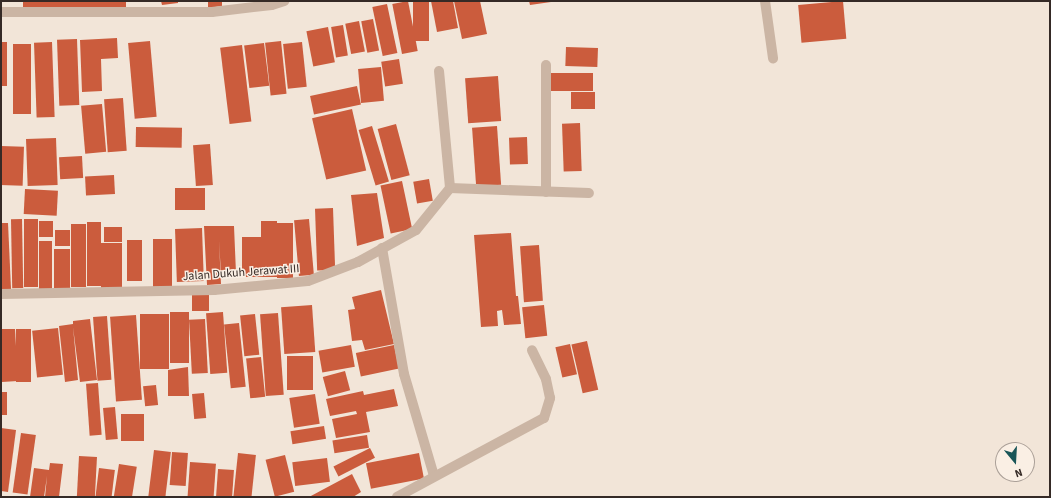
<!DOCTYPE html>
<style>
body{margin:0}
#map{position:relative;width:1051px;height:498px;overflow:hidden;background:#f2e5d8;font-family:"Source Sans 3",sans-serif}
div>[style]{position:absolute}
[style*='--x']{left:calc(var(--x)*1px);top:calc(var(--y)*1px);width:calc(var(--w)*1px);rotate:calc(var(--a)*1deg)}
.building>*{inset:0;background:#cb5c3d;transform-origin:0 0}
.minor>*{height:10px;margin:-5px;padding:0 5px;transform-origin:5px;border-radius:5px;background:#cbb5a4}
span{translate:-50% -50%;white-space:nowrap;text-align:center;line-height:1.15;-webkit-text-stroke:3px #faefe4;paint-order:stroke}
.street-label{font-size:12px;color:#352a26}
.frame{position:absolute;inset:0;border:2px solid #352a26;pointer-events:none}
.north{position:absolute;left:995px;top:442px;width:40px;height:40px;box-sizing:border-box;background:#faefe4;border:1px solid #aba098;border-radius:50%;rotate:162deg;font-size:11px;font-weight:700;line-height:16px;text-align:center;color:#352a26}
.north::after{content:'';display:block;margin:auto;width:14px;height:18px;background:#1a5658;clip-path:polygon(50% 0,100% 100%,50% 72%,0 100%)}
</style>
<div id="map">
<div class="building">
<div style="left:23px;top:1px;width:103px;height:8px"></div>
<div style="clip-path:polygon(161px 1px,178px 1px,178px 3px,162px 5px)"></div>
<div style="clip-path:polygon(208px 1px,222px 1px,222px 6px,208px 8px)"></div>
<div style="left:408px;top:1px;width:51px;height:16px;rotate:79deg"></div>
<div style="left:413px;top:1px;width:16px;height:40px"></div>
<div style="clip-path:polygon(431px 1px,453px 1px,458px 28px,437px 32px)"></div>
<div style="clip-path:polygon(454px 1px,480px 1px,487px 34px,462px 39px)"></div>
<div style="clip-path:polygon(529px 1px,551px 1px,551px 2px,530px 5px)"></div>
<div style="left:843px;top:1px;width:38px;height:45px;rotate:85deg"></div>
<div style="left:387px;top:4px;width:50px;height:15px;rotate:78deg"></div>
<div style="left:373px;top:19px;width:32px;height:12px;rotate:79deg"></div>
<div style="left:359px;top:21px;width:31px;height:14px;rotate:79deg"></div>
<div style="left:343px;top:25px;width:31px;height:12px;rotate:81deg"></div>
<div style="left:328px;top:27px;width:36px;height:22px;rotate:79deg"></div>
<div style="clip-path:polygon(117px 38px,118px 58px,101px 59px,102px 91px,82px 92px,80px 40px)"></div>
<div style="left:77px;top:39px;width:66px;height:20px;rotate:88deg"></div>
<div style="left:150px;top:41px;width:76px;height:22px;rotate:85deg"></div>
<div style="left:281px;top:41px;width:53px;height:16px;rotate:84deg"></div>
<div style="left:1px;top:42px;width:6px;height:44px"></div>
<div style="left:52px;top:42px;width:75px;height:18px;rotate:88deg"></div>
<div style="left:302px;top:42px;width:45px;height:19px;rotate:84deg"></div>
<div style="left:264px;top:43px;width:43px;height:20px;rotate:83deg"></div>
<div style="left:13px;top:44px;width:18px;height:70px"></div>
<div style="left:242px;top:45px;width:77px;height:22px;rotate:83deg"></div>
<div style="left:566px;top:47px;width:32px;height:19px;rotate:2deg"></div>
<div style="left:399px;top:59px;width:25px;height:18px;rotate:81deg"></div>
<div style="left:381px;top:67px;width:34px;height:23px;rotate:85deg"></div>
<div style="left:549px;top:73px;width:44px;height:18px"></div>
<div style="left:498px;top:76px;width:45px;height:33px;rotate:86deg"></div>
<div style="left:357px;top:86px;width:19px;height:48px;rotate:78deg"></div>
<div style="left:571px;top:92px;width:24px;height:17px"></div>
<div style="left:123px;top:98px;width:53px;height:19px;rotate:86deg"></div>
<div style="left:102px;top:104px;width:48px;height:21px;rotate:85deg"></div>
<div style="left:352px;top:109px;width:63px;height:41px;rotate:77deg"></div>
<div style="left:580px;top:123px;width:48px;height:18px;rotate:88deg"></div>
<div style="left:396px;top:124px;width:53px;height:19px;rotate:75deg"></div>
<div style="left:372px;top:126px;width:58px;height:14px;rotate:73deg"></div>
<div style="left:497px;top:126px;width:59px;height:25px;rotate:86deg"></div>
<div style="left:136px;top:127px;width:46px;height:20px;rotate:1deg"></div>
<div style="left:527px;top:137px;width:27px;height:18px;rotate:88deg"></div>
<div style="left:56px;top:138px;width:47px;height:30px;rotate:88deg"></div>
<div style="left:210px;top:144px;width:41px;height:17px;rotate:86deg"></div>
<div style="left:1px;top:146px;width:23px;height:39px;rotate:2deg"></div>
<div style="left:82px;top:156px;width:22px;height:23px;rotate:87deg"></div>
<div style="left:114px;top:175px;width:19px;height:29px;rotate:87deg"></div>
<div style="left:429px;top:179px;width:22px;height:16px;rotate:80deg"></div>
<div style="left:402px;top:181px;width:49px;height:22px;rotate:78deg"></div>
<div style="left:205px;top:188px;width:22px;height:30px;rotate:90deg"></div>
<div style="left:25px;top:189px;width:33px;height:25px;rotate:3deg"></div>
<div style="clip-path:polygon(377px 193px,384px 238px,357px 246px,351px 195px)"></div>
<div style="left:333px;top:208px;width:62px;height:18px;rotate:88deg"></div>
<div style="left:22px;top:219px;width:69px;height:11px;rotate:89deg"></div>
<div style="left:24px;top:219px;width:14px;height:68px"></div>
<div style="left:309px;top:219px;width:56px;height:15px;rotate:85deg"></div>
<div style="left:39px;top:221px;width:14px;height:16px"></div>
<div style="left:261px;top:221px;width:16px;height:56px"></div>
<div style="left:87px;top:222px;width:14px;height:64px"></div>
<div style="clip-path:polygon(1px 223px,8px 223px,11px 289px,1px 290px)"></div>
<div style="left:277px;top:223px;width:16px;height:55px"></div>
<div style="left:71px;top:224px;width:15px;height:63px"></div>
<div style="clip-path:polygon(204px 226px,234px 226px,236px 273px,221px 274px,219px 241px,221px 284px,207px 285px)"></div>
<div style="left:122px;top:227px;width:15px;height:18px;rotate:90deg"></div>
<div style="left:202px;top:228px;width:53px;height:27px;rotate:88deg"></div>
<div style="left:55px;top:230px;width:15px;height:16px"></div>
<div style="clip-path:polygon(511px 233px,516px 296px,518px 296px,521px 324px,504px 325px,502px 310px,497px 311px,498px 326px,481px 327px,474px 235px)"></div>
<div style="left:242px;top:237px;width:19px;height:40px"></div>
<div style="left:153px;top:239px;width:19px;height:50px"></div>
<div style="left:142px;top:240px;width:41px;height:15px;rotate:90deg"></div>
<div style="left:39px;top:241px;width:13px;height:51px"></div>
<div style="left:122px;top:243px;width:47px;height:21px;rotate:90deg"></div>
<div style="left:539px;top:245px;width:56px;height:19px;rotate:86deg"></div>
<div style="left:54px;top:249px;width:16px;height:42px"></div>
<div style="clip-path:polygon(381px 290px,394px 344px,365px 350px,362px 340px,352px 341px,348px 310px,355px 309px,352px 297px)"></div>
<div style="left:192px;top:295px;width:17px;height:16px"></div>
<div style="left:312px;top:305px;width:47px;height:31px;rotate:86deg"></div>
<div style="left:544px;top:305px;width:31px;height:22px;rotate:84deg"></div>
<div style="left:189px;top:312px;width:51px;height:19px;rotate:90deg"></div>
<div style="left:223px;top:312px;width:61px;height:17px;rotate:86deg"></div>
<div style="left:278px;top:313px;width:82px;height:18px;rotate:86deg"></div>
<div style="left:140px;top:314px;width:29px;height:55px"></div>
<div style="left:255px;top:314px;width:41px;height:15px;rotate:84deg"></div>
<div style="left:136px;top:315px;width:85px;height:26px;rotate:86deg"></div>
<div style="left:107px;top:316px;width:64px;height:14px;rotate:86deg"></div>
<div style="clip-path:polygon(90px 319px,97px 380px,80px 382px,73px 327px,78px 380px,65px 382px,59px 326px,73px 324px,73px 321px)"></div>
<div style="left:205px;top:319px;width:54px;height:16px;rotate:87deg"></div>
<div style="left:239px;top:323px;width:64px;height:15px;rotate:84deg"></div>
<div style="left:58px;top:328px;width:47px;height:26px;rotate:84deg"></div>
<div style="clip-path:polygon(1px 329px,15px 329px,18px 381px,2px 382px)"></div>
<div style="left:16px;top:329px;width:15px;height:53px"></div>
<div style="left:587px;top:341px;width:50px;height:16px;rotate:77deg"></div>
<div style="left:570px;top:344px;width:31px;height:15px;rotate:77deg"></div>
<div style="left:351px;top:345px;width:22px;height:33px;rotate:80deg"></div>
<div style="left:394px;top:345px;width:24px;height:39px;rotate:78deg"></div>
<div style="left:287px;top:356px;width:26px;height:34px"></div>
<div style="left:261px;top:357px;width:40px;height:15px;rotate:84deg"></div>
<div style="clip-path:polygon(188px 367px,189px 396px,168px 396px,168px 370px)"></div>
<div style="left:345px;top:371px;width:20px;height:23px;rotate:75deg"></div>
<div style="left:98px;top:383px;width:52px;height:12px;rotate:86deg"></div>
<div style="left:156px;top:385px;width:20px;height:13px;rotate:84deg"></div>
<div style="clip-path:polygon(394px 389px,398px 406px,366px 412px,370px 432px,336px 438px,332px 419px,357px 414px,356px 411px,330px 416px,326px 399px,363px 391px,364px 395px)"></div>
<div style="left:1px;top:392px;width:6px;height:23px"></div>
<div style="left:204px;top:393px;width:25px;height:12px;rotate:85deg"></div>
<div style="left:315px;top:394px;width:30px;height:26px;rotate:81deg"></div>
<div style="left:115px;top:407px;width:32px;height:12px;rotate:85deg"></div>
<div style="left:144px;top:414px;width:27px;height:23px;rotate:90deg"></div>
<div style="left:324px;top:426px;width:13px;height:34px;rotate:81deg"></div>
<div style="clip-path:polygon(1px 428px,16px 430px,8px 492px,1px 491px)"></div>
<div style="left:21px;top:433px;width:15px;height:60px;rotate:8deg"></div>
<div style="left:367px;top:435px;width:13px;height:35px;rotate:81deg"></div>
<div style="left:370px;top:448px;width:11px;height:41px;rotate:63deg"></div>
<div style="left:154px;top:450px;width:17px;height:47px;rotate:7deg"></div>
<div style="left:172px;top:452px;width:16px;height:33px;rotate:4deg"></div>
<div style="left:238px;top:453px;width:18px;height:44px;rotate:6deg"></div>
<div style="left:419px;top:453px;width:26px;height:54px;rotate:79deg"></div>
<div style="left:285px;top:455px;width:38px;height:20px;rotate:76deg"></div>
<div style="left:79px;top:456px;width:18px;height:41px;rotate:3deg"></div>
<div style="left:327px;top:458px;width:24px;height:35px;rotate:83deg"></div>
<div style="left:190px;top:462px;width:26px;height:35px;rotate:4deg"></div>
<div style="clip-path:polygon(50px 463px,63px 464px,59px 497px,45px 497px,47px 476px,44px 497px,30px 497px,34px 468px,49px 470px)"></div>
<div style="left:119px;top:464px;width:18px;height:33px;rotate:9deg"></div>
<div style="left:99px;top:468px;width:16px;height:29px;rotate:7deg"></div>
<div style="left:218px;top:469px;width:16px;height:28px;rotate:4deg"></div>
<div style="clip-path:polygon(352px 474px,361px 492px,353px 497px,309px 497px)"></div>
</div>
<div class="minor">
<div style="--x:765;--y:1;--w:58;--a:82"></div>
<div style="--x:1;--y:12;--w:211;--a:0"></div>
<div style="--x:212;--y:12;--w:60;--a:-6.7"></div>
<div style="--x:272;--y:5;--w:13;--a:-18"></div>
<div style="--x:546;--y:65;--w:127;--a:90"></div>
<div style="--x:439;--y:71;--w:118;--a:84.6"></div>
<div style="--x:382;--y:248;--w:128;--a:80.1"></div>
<div style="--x:404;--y:374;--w:106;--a:73.6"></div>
<div style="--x:1;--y:294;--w:213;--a:-1.1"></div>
<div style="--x:214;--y:290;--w:94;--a:-5.5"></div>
<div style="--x:308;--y:281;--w:53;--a:-20.8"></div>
<div style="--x:358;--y:262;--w:66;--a:-28.9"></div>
<div style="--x:416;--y:230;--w:54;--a:-51"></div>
<div style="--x:450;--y:188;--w:139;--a:2.1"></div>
<div style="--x:397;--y:497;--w:167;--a:-28.3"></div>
<div style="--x:544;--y:418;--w:21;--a:-73"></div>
<div style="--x:550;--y:398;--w:19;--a:-102"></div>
<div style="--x:546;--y:379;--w:32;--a:-116"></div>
</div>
<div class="street-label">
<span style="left:241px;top:273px;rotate:-4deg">Jalan Dukuh Jerawat III</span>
</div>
<div class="frame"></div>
<div class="north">N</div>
</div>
